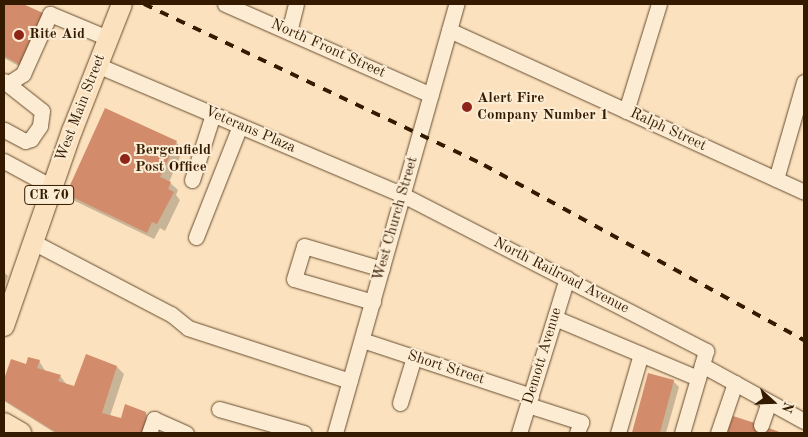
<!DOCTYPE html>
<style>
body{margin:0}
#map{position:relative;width:808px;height:437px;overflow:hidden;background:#fbe1bd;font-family:"Old Standard TT",serif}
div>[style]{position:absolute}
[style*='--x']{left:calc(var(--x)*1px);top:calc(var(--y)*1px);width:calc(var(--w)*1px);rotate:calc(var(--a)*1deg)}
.shadow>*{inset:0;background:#0003}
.building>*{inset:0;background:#d38c6b;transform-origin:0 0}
.roads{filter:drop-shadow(0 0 1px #664c2f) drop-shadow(0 0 1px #664c2f)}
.minor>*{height:15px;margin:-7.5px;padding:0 7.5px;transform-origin:7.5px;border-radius:7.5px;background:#fcecd4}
.major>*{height:20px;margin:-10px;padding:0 10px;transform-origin:10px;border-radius:10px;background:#fbe1bd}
.rail>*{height:4px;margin-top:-2px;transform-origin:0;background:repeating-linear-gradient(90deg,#341b00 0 9px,transparent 0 18px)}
.dots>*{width:14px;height:14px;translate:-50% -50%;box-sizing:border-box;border:2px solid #fcecd4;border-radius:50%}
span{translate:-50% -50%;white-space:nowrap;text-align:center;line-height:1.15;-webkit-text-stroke:4px #fcecd4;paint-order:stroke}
.shield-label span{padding:1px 4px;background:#fcecd4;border:1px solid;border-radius:4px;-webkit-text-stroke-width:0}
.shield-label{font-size:14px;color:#341b00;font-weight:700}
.poi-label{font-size:15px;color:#341b00;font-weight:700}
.left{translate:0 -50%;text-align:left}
.street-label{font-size:15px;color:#341b00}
.frame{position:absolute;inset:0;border:5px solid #341b00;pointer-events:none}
.north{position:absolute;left:748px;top:377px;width:50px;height:50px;-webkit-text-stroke:4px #fcecd4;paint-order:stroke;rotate:110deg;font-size:14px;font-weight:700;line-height:20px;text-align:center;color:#341b00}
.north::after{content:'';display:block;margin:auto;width:18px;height:22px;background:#341b00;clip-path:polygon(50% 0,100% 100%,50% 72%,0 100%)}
</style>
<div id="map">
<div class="shadow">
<div style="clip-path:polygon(4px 4px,20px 4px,43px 14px,28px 71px,4px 58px)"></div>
<div style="clip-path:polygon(176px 142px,183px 150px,169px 182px,178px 190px,176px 195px,180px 200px,165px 231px,160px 228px,154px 239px,75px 201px,68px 194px)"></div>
<div style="clip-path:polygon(4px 272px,8px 276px,4px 288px)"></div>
<div style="clip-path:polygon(87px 356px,117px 367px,124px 374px,110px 416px,121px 419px,145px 413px,153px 421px,152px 433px,55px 433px,4px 401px,4px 382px,12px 360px,26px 366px,39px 361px,46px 372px,60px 376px,67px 385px,75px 387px)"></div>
<div style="clip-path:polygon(649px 374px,673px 381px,679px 387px,666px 433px,632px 433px)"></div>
</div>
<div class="building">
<div style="clip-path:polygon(4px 4px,23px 4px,43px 13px,22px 66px,4px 56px)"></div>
<div style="clip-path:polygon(105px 108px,177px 141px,160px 177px,171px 182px,168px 189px,174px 192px,157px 224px,152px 222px,147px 233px,66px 194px)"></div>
<div style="clip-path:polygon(86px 354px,117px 366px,102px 413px,121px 418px,125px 404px,146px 412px,144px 433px,57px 433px,4px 400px,4px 379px,11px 359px,26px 364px,28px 357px,40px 360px,37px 368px,61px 375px,58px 381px,74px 386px)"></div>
<div style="left:648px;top:373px;width:27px;height:62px;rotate:15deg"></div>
<div style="clip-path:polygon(733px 416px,761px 425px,782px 433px,727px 433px)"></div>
</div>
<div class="roads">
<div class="minor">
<div style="--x:225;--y:4;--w:225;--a:23.8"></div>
<div style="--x:449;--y:30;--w:390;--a:24.5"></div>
<div style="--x:289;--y:32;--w:29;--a:-76"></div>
<div style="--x:97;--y:65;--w:332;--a:23"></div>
<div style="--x:403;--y:195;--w:341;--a:27.2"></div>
<div style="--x:706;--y:351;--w:85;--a:106.3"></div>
<div style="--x:4;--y:81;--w:48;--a:38.3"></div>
<div style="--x:42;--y:111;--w:15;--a:98"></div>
<div style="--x:40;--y:126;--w:16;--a:125"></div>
<div style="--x:31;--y:139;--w:6;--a:162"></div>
<div style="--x:25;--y:141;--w:24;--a:-152"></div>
<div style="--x:9;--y:83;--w:17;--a:-33"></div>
<div style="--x:23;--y:74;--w:66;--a:-65.8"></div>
<div style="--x:50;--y:14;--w:63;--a:22.5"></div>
<div style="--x:626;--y:111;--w:112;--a:-72.9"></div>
<div style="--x:4;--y:161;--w:55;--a:28.4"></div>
<div style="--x:776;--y:179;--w:101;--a:-73.9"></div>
<div style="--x:192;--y:180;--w:69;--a:-72.3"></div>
<div style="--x:196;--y:237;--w:119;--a:-68.4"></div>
<div style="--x:33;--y:242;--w:156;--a:27.6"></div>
<div style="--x:171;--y:314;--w:22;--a:39"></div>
<div style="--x:188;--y:328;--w:170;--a:18.1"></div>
<div style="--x:373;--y:302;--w:82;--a:-163.8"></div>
<div style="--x:294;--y:279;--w:34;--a:-73"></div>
<div style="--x:304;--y:246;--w:81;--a:16.4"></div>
<div style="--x:555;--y:318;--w:155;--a:22.8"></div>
<div style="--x:362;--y:340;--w:178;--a:18.3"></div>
<div style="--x:702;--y:365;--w:116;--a:28.8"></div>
<div style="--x:400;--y:403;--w:48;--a:-73.1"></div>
<div style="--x:528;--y:405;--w:56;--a:17.8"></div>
<div style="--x:581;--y:422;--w:12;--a:110"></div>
<div style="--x:219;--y:409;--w:88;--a:15.8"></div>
<div style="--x:761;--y:425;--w:24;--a:-71"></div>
<div style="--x:149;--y:433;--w:15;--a:-70"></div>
<div style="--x:154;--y:419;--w:35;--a:24"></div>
<div style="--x:335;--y:433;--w:446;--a:-74.2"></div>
<div style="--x:519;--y:433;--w:162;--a:-72.8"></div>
<div style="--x:618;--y:433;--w:82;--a:-73.8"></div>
<div style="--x:718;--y:433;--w:53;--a:-71.2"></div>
</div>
<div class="major">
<div style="--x:4;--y:326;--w:207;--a:-70.8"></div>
<div style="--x:72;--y:131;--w:136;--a:-68.5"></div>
<div style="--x:4;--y:423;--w:20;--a:30"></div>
</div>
</div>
<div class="rail">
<div style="--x:144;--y:4;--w:376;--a:25.3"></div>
<div style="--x:484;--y:165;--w:365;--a:28.7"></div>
</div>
<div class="dots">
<div style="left:19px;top:35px;background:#8f2418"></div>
<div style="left:467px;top:107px;background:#8f2418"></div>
<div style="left:125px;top:159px;background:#8f2418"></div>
</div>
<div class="shield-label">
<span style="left:49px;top:195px">CR 70</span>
</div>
<div class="poi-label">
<span class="left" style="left:29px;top:35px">Rite Aid</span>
<span class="left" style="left:477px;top:107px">Alert Fire<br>Company Number 1</span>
<span class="left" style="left:135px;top:159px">Bergenfield<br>Post Office</span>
</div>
<div class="street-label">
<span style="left:328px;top:49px;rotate:24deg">North Front Street</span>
<span style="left:81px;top:108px;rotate:-69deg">West Main Street</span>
<span style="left:250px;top:130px;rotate:23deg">Veterans Plaza</span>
<span style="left:668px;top:130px;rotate:25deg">Ralph Street</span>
<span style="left:396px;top:219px;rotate:-74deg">West Church Street</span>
<span style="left:561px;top:276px;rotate:27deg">North Railroad Avenue</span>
<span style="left:543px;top:356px;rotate:-73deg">Demott Avenue</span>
<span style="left:446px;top:368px;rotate:18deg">Short Street</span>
</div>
<div class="frame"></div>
<div class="north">N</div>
</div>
